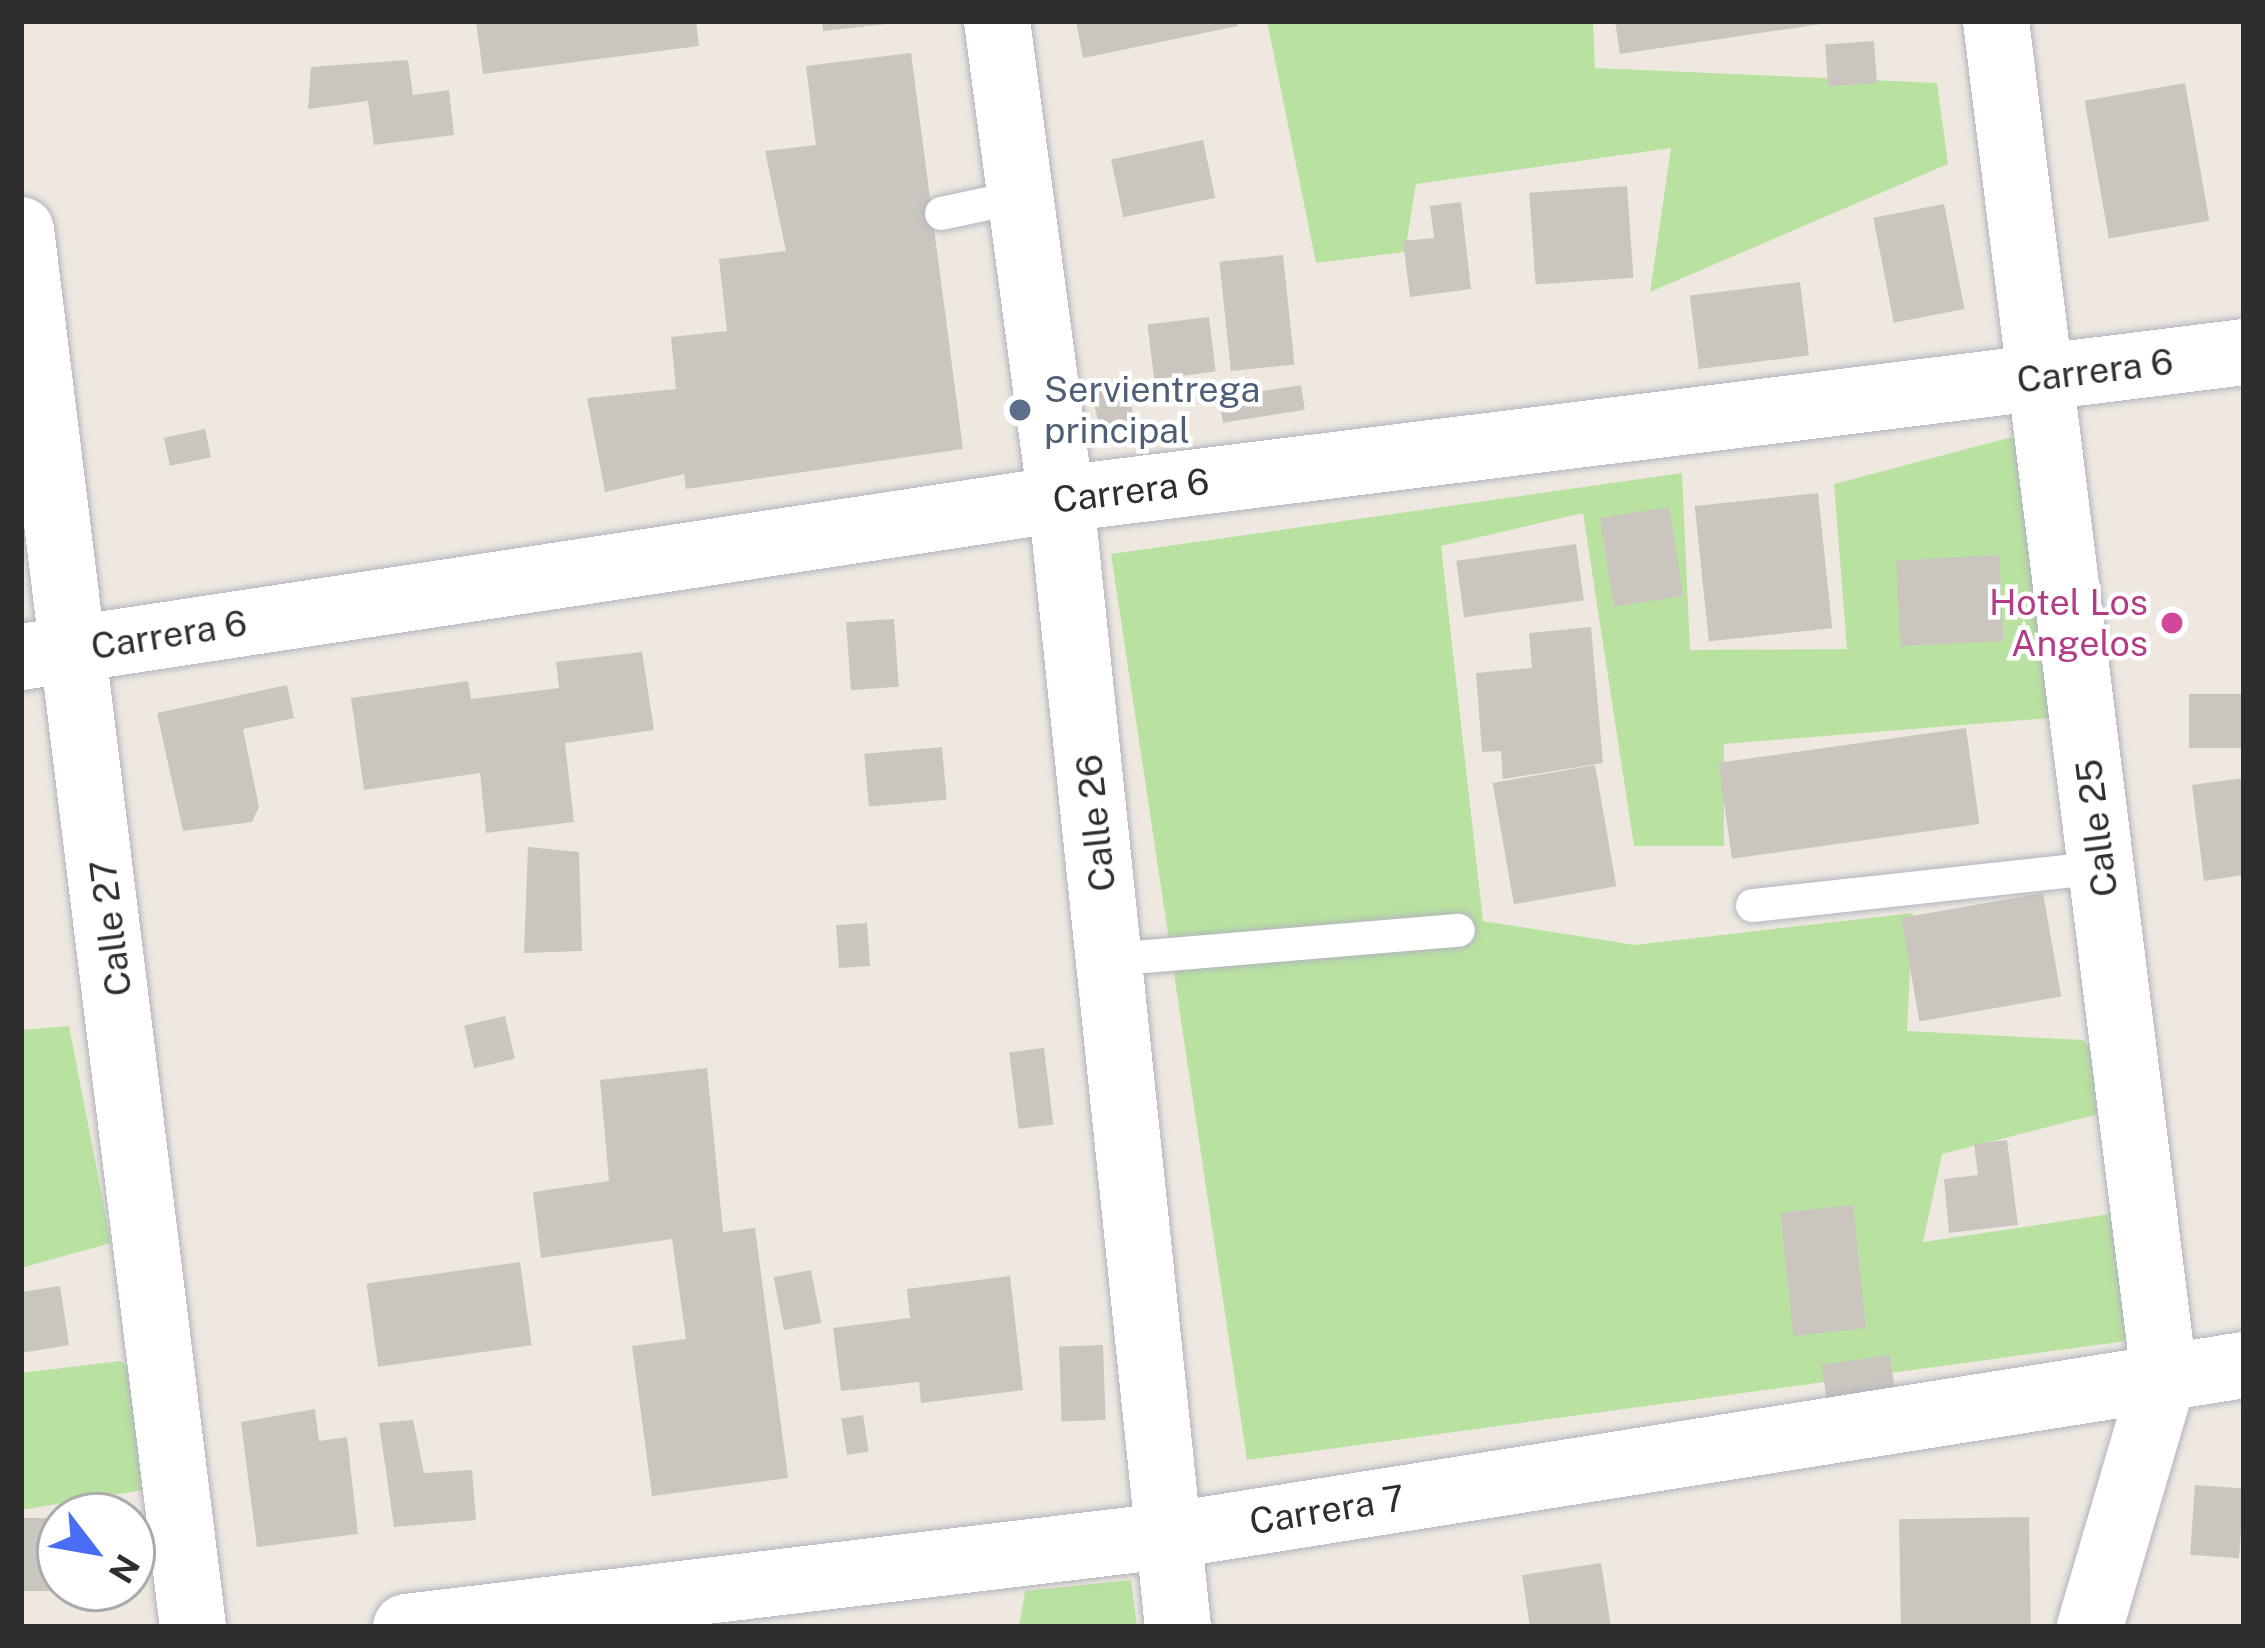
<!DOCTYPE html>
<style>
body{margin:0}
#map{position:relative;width:2265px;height:1648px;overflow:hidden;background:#eee8e1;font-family:"Public Sans",sans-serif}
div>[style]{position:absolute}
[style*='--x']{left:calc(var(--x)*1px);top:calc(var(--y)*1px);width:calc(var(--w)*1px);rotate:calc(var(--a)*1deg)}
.green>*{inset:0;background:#b9e2a1}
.building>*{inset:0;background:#cac6bf;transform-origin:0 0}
.roads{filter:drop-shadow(0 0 3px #b1b4bd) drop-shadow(0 0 3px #b1b4bd)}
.lane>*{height:33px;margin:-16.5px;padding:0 16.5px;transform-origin:16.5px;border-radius:16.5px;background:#fff}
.street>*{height:66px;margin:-33px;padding:0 33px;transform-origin:33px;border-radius:33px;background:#fff}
.dots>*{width:33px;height:33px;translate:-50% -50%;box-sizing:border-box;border:6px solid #fff;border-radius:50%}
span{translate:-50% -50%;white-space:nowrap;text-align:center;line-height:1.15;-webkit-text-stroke:9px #fff;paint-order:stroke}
.street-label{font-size:36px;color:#2e2e2e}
.service-label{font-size:36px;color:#4e5e75}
.left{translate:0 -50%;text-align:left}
.hotel-label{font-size:36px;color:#b23c85}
.right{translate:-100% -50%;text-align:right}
.frame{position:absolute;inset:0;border:24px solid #2e2e2e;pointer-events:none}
.north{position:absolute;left:36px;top:1492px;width:120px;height:120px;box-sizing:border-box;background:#fff;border:3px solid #ababab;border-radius:50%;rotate:121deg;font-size:33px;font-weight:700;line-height:48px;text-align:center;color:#2e2e2e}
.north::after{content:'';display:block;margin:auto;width:42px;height:54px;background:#4a6ef3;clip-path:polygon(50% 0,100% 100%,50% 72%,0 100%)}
</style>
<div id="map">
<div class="green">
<div style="clip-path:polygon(1267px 21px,1593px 21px,1595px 68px,1937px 83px,1948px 164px,1650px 292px,1671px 148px,1416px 184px,1405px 252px,1316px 263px)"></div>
<div style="clip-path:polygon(2035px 431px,2062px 717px,1724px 744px,1724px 846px,1634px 846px,1583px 513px,1441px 546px,1483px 921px,1635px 945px,1913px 913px,1907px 1031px,2083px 1040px,2134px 1105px,1942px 1154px,1923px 1242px,2110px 1214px,2134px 1340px,1247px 1460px,1111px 554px,1682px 473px,1690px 650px,1847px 649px,1834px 484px)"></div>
<div style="clip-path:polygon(69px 1026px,111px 1243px,21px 1268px,21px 1030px)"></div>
<div style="clip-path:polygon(120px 1361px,131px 1368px,143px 1490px,21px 1510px,21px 1373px)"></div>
<div style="clip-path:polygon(1131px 1580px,1137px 1627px,1019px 1627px,1025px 1591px)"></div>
</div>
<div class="building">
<div style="clip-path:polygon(476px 21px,696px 21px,699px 46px,483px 74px)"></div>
<div style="clip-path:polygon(822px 21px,887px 21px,887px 24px,823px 31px)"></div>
<div style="clip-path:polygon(1076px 21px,1237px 21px,1238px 26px,1083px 58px)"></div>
<div style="clip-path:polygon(1615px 21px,1821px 21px,1821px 24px,1620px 54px)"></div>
<div style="left:1874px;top:41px;width:42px;height:49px;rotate:86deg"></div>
<div style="clip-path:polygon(911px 53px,963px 449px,686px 489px,684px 474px,605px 492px,587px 398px,676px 389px,671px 337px,727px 331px,719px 259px,786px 251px,765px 151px,816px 145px,806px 66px)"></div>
<div style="clip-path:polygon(408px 60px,413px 95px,449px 90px,454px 135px,374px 145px,368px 101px,308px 109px,311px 67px)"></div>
<div style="left:2185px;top:83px;width:140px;height:102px;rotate:80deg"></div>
<div style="left:1203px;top:140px;width:59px;height:94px;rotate:78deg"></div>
<div style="left:1627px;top:186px;width:92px;height:98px;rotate:86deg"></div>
<div style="clip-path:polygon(1461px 202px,1471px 289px,1410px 297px,1403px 241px,1434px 238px,1430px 206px)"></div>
<div style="left:1944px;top:204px;width:107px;height:72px;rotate:79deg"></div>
<div style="left:1283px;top:255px;width:110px;height:64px;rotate:84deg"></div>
<div style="left:1800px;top:282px;width:74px;height:111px;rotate:83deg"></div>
<div style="left:1209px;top:317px;width:55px;height:62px;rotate:83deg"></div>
<div style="left:1126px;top:380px;width:43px;height:36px;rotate:78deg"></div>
<div style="left:1301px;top:385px;width:25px;height:83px;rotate:81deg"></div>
<div style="left:205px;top:429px;width:29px;height:42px;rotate:78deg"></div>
<div style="left:1818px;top:493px;width:136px;height:124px;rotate:84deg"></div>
<div style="left:1669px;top:507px;width:90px;height:70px;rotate:81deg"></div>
<div style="left:1576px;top:544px;width:57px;height:121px;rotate:82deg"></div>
<div style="left:1999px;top:555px;width:86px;height:103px;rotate:87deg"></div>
<div style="left:894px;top:619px;width:68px;height:48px;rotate:86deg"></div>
<div style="clip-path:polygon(1591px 627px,1603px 763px,1503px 779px,1501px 751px,1482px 752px,1476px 673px,1532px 668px,1529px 633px)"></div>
<div style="clip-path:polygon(642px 652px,654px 730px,565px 743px,574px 822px,486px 833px,480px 773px,364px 790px,351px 698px,468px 681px,471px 699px,559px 688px,556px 662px)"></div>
<div style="clip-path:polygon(287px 685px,294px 718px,243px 729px,259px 807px,252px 822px,183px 831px,157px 713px)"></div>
<div style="left:2244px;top:694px;width:54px;height:55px;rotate:90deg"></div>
<div style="left:1966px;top:728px;width:97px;height:250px;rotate:82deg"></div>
<div style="left:942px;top:747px;width:53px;height:78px;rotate:85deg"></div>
<div style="left:1595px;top:765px;width:123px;height:104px;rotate:80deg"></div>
<div style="clip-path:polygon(2244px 778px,2244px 875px,2204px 881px,2192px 785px)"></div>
<div style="clip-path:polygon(528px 847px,579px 852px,582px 951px,524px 953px)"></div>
<div style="left:2043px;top:893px;width:105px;height:144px;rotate:80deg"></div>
<div style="left:867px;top:923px;width:43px;height:31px;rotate:86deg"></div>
<div style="left:505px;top:1016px;width:44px;height:42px;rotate:77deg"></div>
<div style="left:1044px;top:1048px;width:77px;height:35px;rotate:83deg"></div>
<div style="clip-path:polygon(707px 1068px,723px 1232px,755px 1228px,788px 1478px,652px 1496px,632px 1346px,686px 1339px,672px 1239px,541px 1258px,533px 1192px,609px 1181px,600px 1080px)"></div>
<div style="clip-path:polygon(2007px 1140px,2018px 1225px,1949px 1233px,1944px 1179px,1978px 1175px,1974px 1144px)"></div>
<div style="left:1853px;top:1205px;width:124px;height:73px;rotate:84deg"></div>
<div style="left:520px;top:1262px;width:84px;height:155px;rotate:82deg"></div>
<div style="left:811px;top:1270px;width:54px;height:38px;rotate:79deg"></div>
<div style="clip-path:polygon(1010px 1276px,1023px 1390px,921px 1403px,919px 1382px,841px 1391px,833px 1328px,910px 1318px,907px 1289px)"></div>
<div style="clip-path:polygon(60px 1286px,69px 1345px,21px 1353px,21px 1292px)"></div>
<div style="left:1103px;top:1345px;width:75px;height:44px;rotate:88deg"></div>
<div style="left:1890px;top:1355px;width:37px;height:69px;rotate:82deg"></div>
<div style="clip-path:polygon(315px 1409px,319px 1441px,347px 1437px,358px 1534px,257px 1547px,241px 1422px)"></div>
<div style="left:863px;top:1415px;width:37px;height:22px;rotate:81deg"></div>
<div style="clip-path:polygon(413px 1420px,424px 1473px,472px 1470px,476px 1520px,394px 1527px,379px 1423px)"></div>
<div style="left:2195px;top:1485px;width:49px;height:70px;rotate:4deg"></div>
<div style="left:2029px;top:1517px;width:110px;height:130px;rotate:89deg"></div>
<div style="left:60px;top:1518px;width:73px;height:39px;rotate:90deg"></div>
<div style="clip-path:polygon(1601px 1563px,1611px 1627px,1530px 1627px,1522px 1575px)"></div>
</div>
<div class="roads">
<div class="lane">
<div style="--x:941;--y:213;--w:81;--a:-12.1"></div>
<div style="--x:1752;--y:905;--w:352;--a:-6.2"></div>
<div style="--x:1110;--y:959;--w:349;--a:-4.8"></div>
</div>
<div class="street">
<div style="--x:997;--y:21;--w:482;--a:82.4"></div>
<div style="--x:1061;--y:499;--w:1134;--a:84.08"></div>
<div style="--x:1996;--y:21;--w:1364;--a:82.93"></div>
<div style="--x:2164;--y:1375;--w:263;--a:106.4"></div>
<div style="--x:21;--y:230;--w:1408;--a:82.98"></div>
<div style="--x:21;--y:657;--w:1052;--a:-8.64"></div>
<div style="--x:1061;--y:499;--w:1192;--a:-7.08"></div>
<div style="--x:406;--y:1627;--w:772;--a:-6.84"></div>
<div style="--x:1173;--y:1535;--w:1084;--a:-9.02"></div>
</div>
</div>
<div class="dots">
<div style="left:1020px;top:410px;background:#5c6f8a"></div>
<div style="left:2172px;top:623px;background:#d1479c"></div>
</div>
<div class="street-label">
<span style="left:2095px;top:371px;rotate:-7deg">Carrera 6</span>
<span style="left:1131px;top:491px;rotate:-7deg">Carrera 6</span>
<span style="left:169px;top:635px;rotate:-9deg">Carrera 6</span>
<span style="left:1096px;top:823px;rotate:-96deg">Calle 26</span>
<span style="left:2097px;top:828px;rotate:-97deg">Calle 25</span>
<span style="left:111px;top:928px;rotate:-97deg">Calle 27</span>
<span style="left:1327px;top:1510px;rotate:-9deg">Carrera 7</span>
</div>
<div class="service-label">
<span class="left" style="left:1044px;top:410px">Servientrega<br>principal</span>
</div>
<div class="hotel-label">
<span class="right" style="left:2148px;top:623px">Hotel Los<br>Angelos</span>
</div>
<div class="frame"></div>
<div class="north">N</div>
</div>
